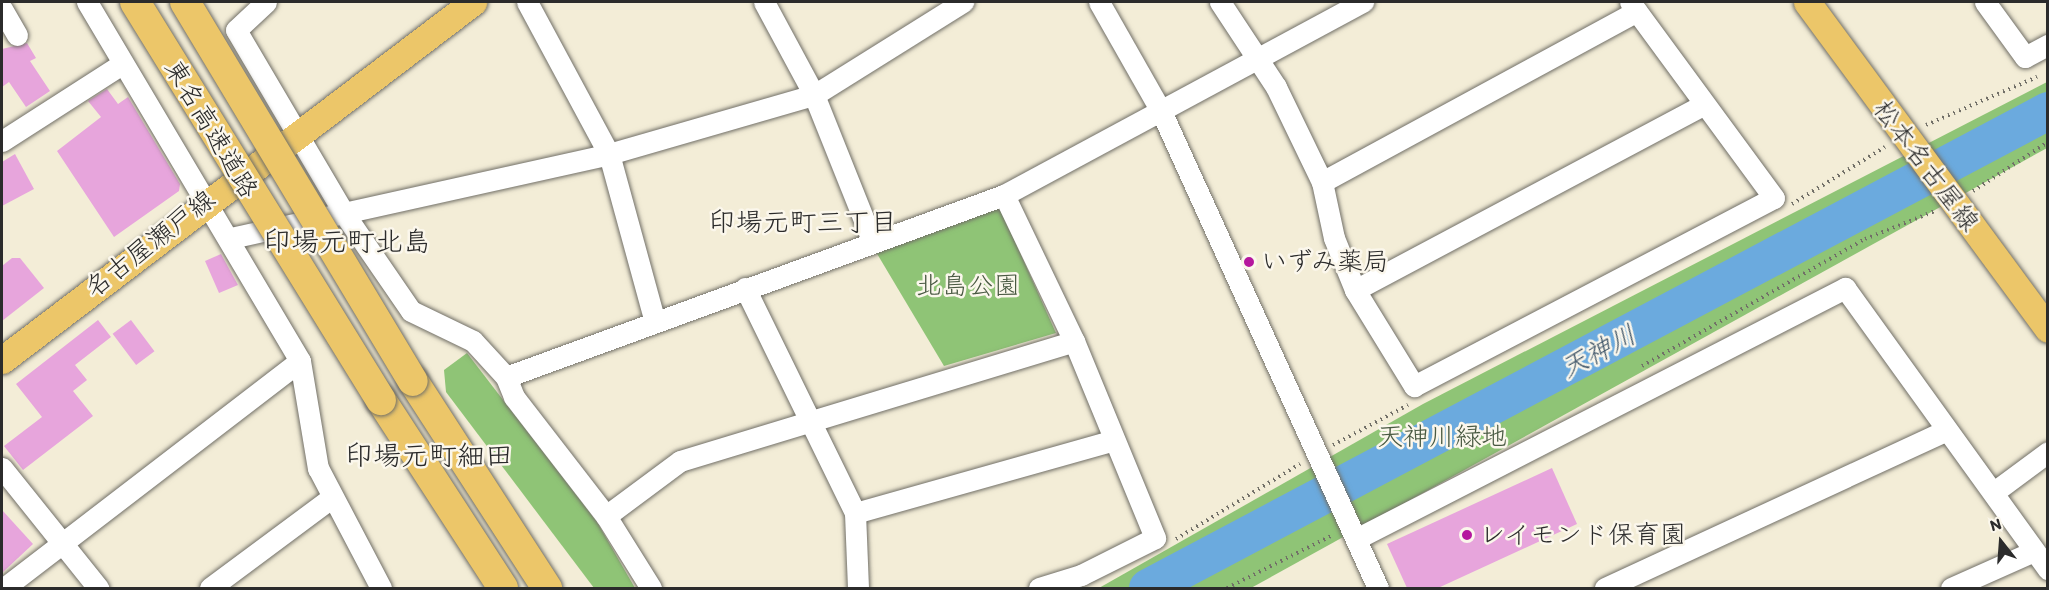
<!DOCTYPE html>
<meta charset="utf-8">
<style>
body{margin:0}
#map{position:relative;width:2049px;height:590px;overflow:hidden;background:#f3edd7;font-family:Itim,"Klee One",sans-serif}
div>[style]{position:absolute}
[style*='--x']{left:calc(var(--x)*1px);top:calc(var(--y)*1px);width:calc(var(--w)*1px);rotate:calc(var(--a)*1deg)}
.green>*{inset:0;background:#8fc476}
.river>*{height:38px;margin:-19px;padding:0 19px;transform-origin:19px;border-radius:19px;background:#6baade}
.building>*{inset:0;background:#e7a5dc;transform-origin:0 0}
.path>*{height:4px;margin-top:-2px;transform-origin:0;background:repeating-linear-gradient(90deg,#716f67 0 1.5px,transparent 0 6px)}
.roads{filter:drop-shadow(0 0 2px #716f67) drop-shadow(0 0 2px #716f67)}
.minor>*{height:21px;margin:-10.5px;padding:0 10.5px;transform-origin:10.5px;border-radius:10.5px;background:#fff}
.major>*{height:27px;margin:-13.5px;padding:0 13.5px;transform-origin:13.5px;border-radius:13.5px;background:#ecc669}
.highway>*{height:30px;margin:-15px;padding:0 15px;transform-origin:15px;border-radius:15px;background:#ecc669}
.bridges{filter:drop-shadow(0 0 2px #716f67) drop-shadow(0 0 2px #716f67)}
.highway-bridge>*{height:30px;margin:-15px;padding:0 15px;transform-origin:15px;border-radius:15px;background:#ecc669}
.dots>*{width:16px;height:16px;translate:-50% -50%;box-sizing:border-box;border:3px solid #fbf7ec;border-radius:50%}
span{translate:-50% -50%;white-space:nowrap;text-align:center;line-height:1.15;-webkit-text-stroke:5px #fbf7ec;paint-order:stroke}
.street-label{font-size:26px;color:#2b2b2b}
.poi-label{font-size:26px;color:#2b2b2b}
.left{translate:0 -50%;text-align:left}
.park-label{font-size:26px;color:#495942}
.neighbourhood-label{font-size:27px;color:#2b2b2b}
.water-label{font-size:27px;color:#41576a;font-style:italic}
.quarter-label{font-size:28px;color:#2b2b2b}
.frame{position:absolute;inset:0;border:3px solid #2b2b2b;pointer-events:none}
.north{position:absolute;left:1971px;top:512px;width:60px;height:60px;-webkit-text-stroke:4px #fbf7ec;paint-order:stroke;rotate:343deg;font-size:16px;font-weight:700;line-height:24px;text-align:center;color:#2b2b2b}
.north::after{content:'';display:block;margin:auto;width:21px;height:27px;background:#2b2b2b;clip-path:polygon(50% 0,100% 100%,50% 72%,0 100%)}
</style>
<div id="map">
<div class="green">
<div style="clip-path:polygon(2047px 82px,2047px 148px,1251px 588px,1099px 588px,1423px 404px)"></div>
<div style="clip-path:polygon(1000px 208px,1056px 333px,944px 366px,876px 252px)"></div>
<div style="clip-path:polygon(467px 353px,597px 522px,635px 588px,594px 588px,446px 392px,444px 370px)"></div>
</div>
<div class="river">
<div style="--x:1148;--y:588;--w:1019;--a:-27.92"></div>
</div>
<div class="building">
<div style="clip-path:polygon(27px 43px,36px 58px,30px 61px,50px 91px,26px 107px,9px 82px,2px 87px,2px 49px)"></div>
<div style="clip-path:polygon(107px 89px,118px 104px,128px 97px,180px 184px,179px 191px,114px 237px,57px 151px,101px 117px,88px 101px)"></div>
<div style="clip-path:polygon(15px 154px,34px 189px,2px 206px,2px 162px)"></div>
<div style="clip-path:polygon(221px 254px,238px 285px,219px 293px,205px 261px)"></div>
<div style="clip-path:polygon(12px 258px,20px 258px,44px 288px,2px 321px,2px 266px)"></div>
<div style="clip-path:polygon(98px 320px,111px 337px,75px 365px,87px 380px,73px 391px,93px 416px,23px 470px,4px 446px,42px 417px,16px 384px)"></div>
<div style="left:131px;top:320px;width:39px;height:23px;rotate:53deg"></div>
<div style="clip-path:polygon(1552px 468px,1577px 524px,1438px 588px,1407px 588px,1387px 544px)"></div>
<div style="clip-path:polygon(2px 510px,33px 544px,2px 573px)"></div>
</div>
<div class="path">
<div style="--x:1926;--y:125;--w:121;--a:-23.4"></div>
<div style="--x:1973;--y:191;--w:90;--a:-33.2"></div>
<div style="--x:1792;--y:204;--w:109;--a:-31.5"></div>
<div style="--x:1642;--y:366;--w:257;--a:-29.7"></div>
<div style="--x:1865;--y:239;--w:75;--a:-21.8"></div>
<div style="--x:1333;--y:445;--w:85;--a:-28.1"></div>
<div style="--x:1176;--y:539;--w:145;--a:-31.2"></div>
<div style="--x:1227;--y:588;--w:119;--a:-26.6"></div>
</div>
<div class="roads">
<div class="minor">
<div style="--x:87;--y:2;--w:417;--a:59.3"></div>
<div style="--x:300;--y:361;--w:109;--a:80.5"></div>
<div style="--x:318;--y:468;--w:136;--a:62.3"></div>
<div style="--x:266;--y:2;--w:41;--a:137"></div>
<div style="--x:236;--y:30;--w:215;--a:59.5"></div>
<div style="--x:345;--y:215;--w:116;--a:55.5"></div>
<div style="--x:411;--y:311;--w:69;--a:25.8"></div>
<div style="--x:473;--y:341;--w:49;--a:47.5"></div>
<div style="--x:506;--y:377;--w:22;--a:68"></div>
<div style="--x:514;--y:397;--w:150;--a:52.3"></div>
<div style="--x:606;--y:516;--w:85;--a:58"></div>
<div style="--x:527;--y:2;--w:173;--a:61.7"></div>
<div style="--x:609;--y:154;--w:174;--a:74.7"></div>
<div style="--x:764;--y:2;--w:106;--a:61.7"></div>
<div style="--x:814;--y:95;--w:156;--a:68.2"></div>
<div style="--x:1099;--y:2;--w:125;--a:60.4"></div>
<div style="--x:1161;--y:111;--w:524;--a:65.54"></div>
<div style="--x:1220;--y:2;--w:102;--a:56.6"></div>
<div style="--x:1276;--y:87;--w:106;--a:64.2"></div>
<div style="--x:1322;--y:182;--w:57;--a:77.9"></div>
<div style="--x:1334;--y:238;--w:56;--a:68"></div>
<div style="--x:1355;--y:290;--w:113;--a:58.4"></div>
<div style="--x:1414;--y:386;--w:406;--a:-27.6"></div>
<div style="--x:1774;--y:198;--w:243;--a:-126.3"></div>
<div style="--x:1985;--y:2;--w:68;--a:54"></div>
<div style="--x:2025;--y:57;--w:26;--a:-28"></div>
<div style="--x:2;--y:9;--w:30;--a:60"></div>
<div style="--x:2;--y:141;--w:143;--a:-32.7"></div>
<div style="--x:1322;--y:182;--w:358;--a:-28.5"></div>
<div style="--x:1004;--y:195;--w:162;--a:64.4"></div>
<div style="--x:1074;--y:341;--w:213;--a:67.6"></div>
<div style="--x:1155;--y:538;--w:83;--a:153.4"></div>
<div style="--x:1081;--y:575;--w:44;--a:162.8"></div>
<div style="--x:231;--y:238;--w:387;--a:-12.5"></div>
<div style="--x:609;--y:154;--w:213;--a:-16.1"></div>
<div style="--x:814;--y:95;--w:176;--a:-32"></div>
<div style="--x:745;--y:288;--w:250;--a:63.9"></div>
<div style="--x:855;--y:513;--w:75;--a:87.7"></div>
<div style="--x:1355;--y:290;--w:394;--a:-28"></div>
<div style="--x:506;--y:377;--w:530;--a:-20.08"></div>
<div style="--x:1004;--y:195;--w:408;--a:-28.3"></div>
<div style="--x:2;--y:468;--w:154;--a:51.3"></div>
<div style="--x:1994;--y:492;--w:67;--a:-36.5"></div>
<div style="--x:855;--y:513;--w:269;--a:-15.7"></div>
<div style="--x:606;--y:516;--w:92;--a:-36.6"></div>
<div style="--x:680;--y:461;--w:412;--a:-16.9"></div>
<div style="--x:1356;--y:539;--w:550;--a:-27.17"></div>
<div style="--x:1845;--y:288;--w:347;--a:54.2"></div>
<div style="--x:4;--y:588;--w:373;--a:-37.5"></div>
<div style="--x:210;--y:588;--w:149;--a:-36.6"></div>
<div style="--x:1605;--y:588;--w:374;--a:-24.8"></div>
<div style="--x:1951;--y:588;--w:91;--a:-24"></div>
</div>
<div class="major">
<div style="--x:1807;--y:2;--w:406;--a:53.6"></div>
<div style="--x:2;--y:360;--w:592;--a:-37.24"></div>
</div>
<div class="highway">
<div style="--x:413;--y:381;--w:247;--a:57.1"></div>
<div style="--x:381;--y:400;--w:224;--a:57"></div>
</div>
</div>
<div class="bridges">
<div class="highway-bridge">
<div style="--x:135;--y:2;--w:468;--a:58.3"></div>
<div style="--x:185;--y:2;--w:442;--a:59"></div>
</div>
</div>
<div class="dots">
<div style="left:1249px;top:262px;background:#b5179e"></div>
<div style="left:1467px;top:535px;background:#b5179e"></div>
</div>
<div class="street-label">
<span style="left:211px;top:129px;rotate:59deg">東名高速道路</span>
<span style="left:1926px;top:166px;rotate:53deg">松本名古屋線</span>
<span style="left:150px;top:244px;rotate:-38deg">名古屋瀬戸線</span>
</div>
<div class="poi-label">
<span class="left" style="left:1261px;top:262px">いずみ薬局</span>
<span class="left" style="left:1479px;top:535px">レイモンド保育園</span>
</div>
<div class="park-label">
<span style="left:968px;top:286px">北島公園</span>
<span style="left:1442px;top:437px">天神川緑地</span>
</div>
<div class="neighbourhood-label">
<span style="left:803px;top:222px">印場元町三丁目</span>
</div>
<div class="water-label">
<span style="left:1598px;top:351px;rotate:-28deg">天神川</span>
</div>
<div class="quarter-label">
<span style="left:347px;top:241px">印場元町北島</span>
<span style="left:429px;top:455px">印場元町細田</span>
</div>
<div class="frame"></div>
<div class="north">N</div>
</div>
